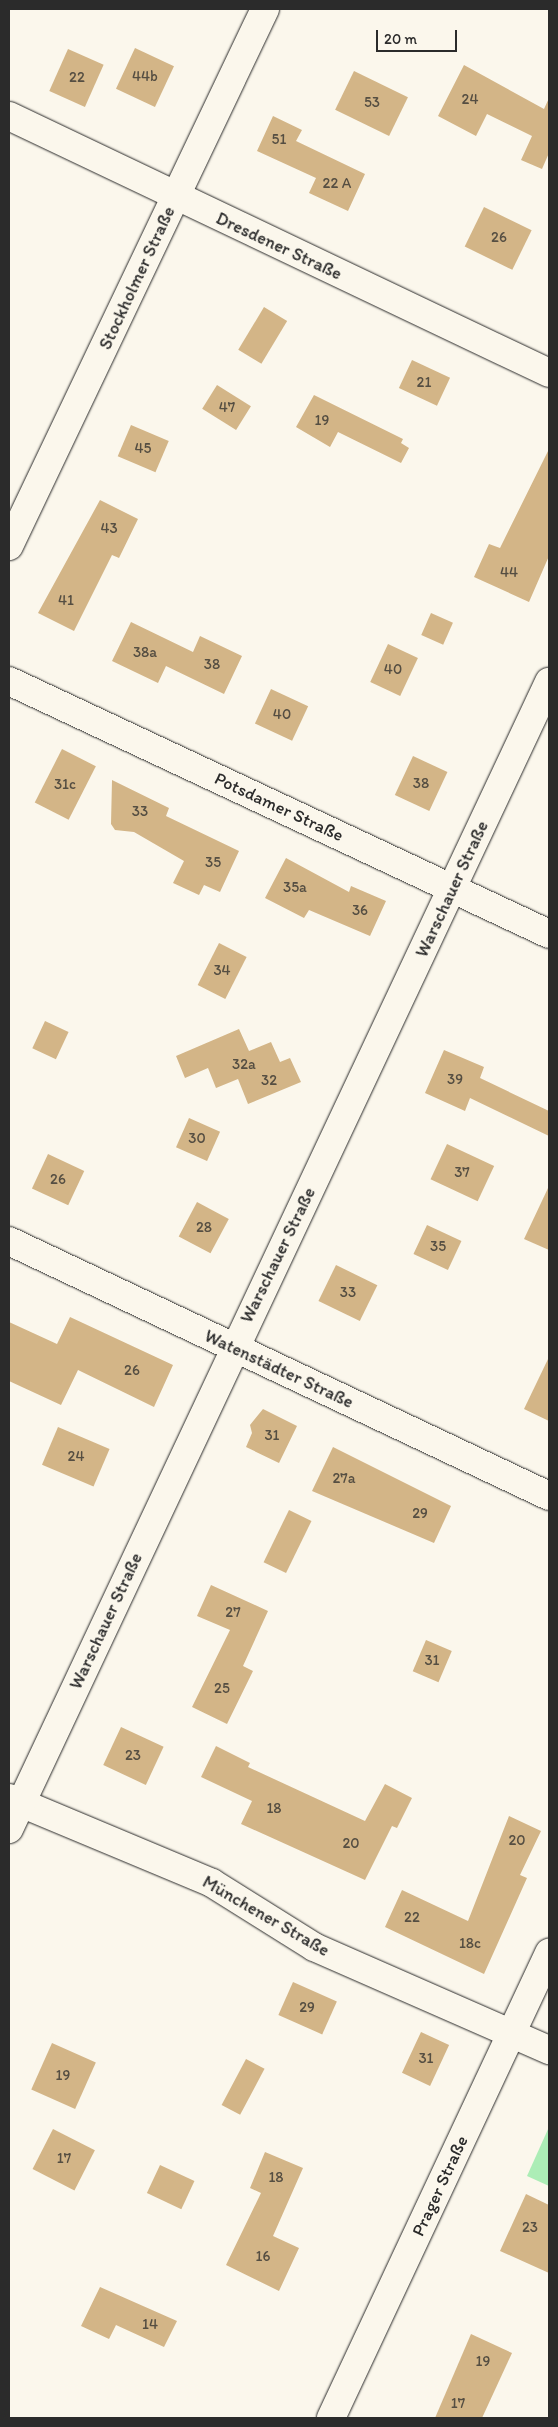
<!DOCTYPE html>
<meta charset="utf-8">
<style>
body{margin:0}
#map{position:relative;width:558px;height:2427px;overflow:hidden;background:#fbf7ec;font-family:Itim,sans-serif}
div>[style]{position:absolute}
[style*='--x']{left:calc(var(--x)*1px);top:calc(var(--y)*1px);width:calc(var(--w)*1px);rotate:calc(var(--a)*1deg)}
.green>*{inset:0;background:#acedb6}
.building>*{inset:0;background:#d3b587;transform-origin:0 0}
.roads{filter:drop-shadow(0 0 1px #2b2b2b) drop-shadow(0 0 1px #2b2b2b)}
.minor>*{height:28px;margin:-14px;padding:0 14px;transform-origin:14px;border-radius:14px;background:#fbf7ec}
span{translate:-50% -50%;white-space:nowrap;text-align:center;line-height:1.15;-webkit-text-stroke:4px #fbf7ec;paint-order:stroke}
.number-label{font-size:15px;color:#554e42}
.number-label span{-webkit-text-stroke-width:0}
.street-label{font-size:18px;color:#2b2b2b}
.frame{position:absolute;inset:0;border:10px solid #2b2b2b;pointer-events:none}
.scale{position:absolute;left:376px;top:30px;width:81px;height:22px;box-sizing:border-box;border:2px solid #2b2b2b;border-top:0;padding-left:6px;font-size:15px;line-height:18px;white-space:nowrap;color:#2b2b2b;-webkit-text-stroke:4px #fbf7ec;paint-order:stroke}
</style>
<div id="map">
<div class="green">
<div style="clip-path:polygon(549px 2127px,549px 2186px,527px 2176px)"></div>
</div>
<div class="building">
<div style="left:135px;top:48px;width:43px;height:45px;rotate:25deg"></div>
<div style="left:68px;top:49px;width:39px;height:46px;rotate:24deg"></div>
<div style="clip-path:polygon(464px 65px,544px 109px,549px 98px,549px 153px,542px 169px,521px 160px,532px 136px,487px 114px,476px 136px,438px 116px)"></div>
<div style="left:354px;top:71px;width:60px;height:43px;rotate:26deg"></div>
<div style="clip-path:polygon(273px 116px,302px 130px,296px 141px,365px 174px,348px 211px,309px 193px,316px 178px,257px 151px)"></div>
<div style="left:484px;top:207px;width:53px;height:44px;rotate:26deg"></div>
<div style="left:264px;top:307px;width:27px;height:50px;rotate:31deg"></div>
<div style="left:412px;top:360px;width:42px;height:31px;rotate:25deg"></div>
<div style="left:217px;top:385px;width:40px;height:28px;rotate:32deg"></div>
<div style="clip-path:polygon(314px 395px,403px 439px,401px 443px,409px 448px,401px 463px,338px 432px,330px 447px,296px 427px)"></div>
<div style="left:131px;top:425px;width:41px;height:34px;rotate:23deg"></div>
<div style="clip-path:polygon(549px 449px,549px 556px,529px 602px,474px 577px,489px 544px,500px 548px)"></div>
<div style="clip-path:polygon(100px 500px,138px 519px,119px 558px,112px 555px,74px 631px,38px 613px)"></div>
<div style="left:431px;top:613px;width:24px;height:24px;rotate:24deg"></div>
<div style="clip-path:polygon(131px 622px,193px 652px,200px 636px,242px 656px,224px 694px,166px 666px,158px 683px,112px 661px)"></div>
<div style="left:388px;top:644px;width:33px;height:42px;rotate:25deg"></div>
<div style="left:271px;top:689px;width:41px;height:38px;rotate:25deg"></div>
<div style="left:62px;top:749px;width:38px;height:60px;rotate:27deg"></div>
<div style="left:413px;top:756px;width:38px;height:43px;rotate:25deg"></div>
<div style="clip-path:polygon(112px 780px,169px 808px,166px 816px,239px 851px,220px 892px,204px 885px,199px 895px,173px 883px,184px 861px,134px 832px,115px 830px,111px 824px)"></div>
<div style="clip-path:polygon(286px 858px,349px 892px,351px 886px,386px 901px,370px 936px,309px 910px,304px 918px,265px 898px)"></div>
<div style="left:219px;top:943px;width:31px;height:47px;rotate:27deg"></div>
<div style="left:45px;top:1021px;width:26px;height:30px;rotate:25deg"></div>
<div style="clip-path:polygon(239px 1029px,249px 1051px,271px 1042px,280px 1062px,290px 1058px,301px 1082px,248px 1104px,238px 1079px,216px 1088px,208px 1068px,185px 1078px,176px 1056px)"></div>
<div style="clip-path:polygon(444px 1050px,484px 1067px,480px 1078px,549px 1111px,549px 1136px,470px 1098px,465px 1111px,425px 1093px)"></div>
<div style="left:189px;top:1118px;width:34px;height:32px;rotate:24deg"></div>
<div style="left:447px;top:1144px;width:52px;height:39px;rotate:25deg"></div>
<div style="left:48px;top:1154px;width:40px;height:38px;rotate:25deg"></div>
<div style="clip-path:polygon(549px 1186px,549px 1250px,524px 1239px)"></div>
<div style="left:197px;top:1202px;width:36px;height:39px;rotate:28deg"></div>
<div style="left:427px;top:1225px;width:38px;height:32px;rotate:25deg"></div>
<div style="left:336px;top:1265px;width:46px;height:40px;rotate:26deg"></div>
<div style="clip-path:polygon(70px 1317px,173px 1365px,154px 1407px,78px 1370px,61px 1405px,9px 1381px,9px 1322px,57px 1344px)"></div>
<div style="clip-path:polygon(549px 1357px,549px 1421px,524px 1409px)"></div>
<div style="clip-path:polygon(263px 1409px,297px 1426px,279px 1463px,246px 1447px,252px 1433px,250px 1425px)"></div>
<div style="left:58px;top:1427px;width:56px;height:41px;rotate:23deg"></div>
<div style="clip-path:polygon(333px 1447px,451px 1506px,434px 1543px,312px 1491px)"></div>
<div style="left:289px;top:1510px;width:25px;height:58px;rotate:26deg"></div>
<div style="clip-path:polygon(211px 1585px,268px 1611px,243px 1666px,253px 1671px,227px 1724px,192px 1707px,230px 1630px,197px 1616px)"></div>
<div style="left:426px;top:1640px;width:28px;height:34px;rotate:23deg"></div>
<div style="left:121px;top:1727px;width:47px;height:42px;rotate:25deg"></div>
<div style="clip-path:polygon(216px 1746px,250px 1763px,248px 1767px,365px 1821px,385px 1784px,412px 1798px,397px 1828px,392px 1826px,365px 1880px,241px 1824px,252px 1801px,201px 1777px)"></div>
<div style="clip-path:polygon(509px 1816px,541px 1831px,520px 1875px,527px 1878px,484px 1974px,385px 1927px,402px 1890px,468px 1921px)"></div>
<div style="left:293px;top:1982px;width:48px;height:36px;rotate:24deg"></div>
<div style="left:421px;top:2032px;width:31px;height:45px;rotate:25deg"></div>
<div style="left:52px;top:2043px;width:48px;height:51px;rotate:24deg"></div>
<div style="left:246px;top:2059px;width:21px;height:52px;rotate:28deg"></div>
<div style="left:53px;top:2129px;width:47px;height:45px;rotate:27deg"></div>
<div style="clip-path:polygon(265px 2152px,303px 2168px,273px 2236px,299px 2248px,279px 2291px,226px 2265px,261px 2193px,250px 2188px)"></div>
<div style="left:160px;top:2165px;width:38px;height:31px;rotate:25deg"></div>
<div style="clip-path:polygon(526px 2194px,549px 2205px,549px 2273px,500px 2251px)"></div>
<div style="clip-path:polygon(100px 2287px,177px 2321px,164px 2347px,116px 2325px,109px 2339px,81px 2326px)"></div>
<div style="clip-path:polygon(471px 2334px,512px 2353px,482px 2418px,435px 2418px)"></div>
</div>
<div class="roads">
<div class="minor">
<div style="--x:9;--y:116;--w:598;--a:25.45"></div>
<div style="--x:9;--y:546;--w:595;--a:-64.51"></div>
<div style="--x:9;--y:681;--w:596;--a:25.1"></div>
<div style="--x:9;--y:1241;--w:597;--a:25.28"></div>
<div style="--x:9;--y:1798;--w:220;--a:22.7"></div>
<div style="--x:212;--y:1883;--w:120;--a:32.1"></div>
<div style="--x:314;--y:1947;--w:257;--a:23.7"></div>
<div style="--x:9;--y:1829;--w:1268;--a:-64.79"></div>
<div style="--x:331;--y:2418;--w:514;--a:-64.88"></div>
</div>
</div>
<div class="number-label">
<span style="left:145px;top:77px">44b</span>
<span style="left:77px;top:78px">22</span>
<span style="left:470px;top:100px">24</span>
<span style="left:372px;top:103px">53</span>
<span style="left:279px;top:140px">51</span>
<span style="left:337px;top:184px">22 A</span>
<span style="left:499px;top:238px">26</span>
<span style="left:424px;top:383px">21</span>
<span style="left:227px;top:408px">47</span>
<span style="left:322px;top:421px">19</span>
<span style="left:143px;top:449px">45</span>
<span style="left:109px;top:529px">43</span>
<span style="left:509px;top:573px">44</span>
<span style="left:66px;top:601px">41</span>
<span style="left:145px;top:653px">38a</span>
<span style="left:212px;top:665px">38</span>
<span style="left:393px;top:670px">40</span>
<span style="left:282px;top:715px">40</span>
<span style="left:421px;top:784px">38</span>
<span style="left:65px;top:785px">31c</span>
<span style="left:140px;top:812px">33</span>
<span style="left:213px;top:863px">35</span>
<span style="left:295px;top:888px">35a</span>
<span style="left:360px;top:911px">36</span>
<span style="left:222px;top:971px">34</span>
<span style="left:244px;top:1065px">32a</span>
<span style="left:455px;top:1080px">39</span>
<span style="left:269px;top:1081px">32</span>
<span style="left:197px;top:1139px">30</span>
<span style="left:462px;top:1173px">37</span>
<span style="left:58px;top:1180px">26</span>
<span style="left:204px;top:1228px">28</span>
<span style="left:438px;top:1247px">35</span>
<span style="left:348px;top:1293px">33</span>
<span style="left:132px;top:1371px">26</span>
<span style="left:272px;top:1436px">31</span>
<span style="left:76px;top:1457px">24</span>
<span style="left:344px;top:1479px">27a</span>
<span style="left:420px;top:1514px">29</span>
<span style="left:233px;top:1613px">27</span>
<span style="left:432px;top:1661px">31</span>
<span style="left:222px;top:1689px">25</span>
<span style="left:133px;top:1756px">23</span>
<span style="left:274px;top:1809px">18</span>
<span style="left:517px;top:1841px">20</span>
<span style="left:351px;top:1844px">20</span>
<span style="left:412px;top:1918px">22</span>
<span style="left:470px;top:1944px">18c</span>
<span style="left:307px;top:2008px">29</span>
<span style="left:426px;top:2059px">31</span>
<span style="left:63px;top:2076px">19</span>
<span style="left:64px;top:2159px">17</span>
<span style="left:276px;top:2178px">18</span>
<span style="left:530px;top:2228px">23</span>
<span style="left:263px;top:2257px">16</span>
<span style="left:150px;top:2325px">14</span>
<span style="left:483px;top:2362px">19</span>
<span style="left:458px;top:2404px">17</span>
</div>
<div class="street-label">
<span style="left:279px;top:246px;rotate:25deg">Dresdener Straße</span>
<span style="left:137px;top:278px;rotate:-65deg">Stockholmer Straße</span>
<span style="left:279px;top:807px;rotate:25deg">Potsdamer Straße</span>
<span style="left:452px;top:889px;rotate:-65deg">Warschauer Straße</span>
<span style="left:278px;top:1255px;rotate:-64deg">Warschauer Straße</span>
<span style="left:279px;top:1369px;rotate:25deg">Watenstädter Straße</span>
<span style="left:106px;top:1621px;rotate:-65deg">Warschauer Straße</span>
<span style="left:266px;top:1916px;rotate:30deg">Münchener Straße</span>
<span style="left:440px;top:2186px;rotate:-65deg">Prager Straße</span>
</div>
<div class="frame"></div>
<div class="scale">20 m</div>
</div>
